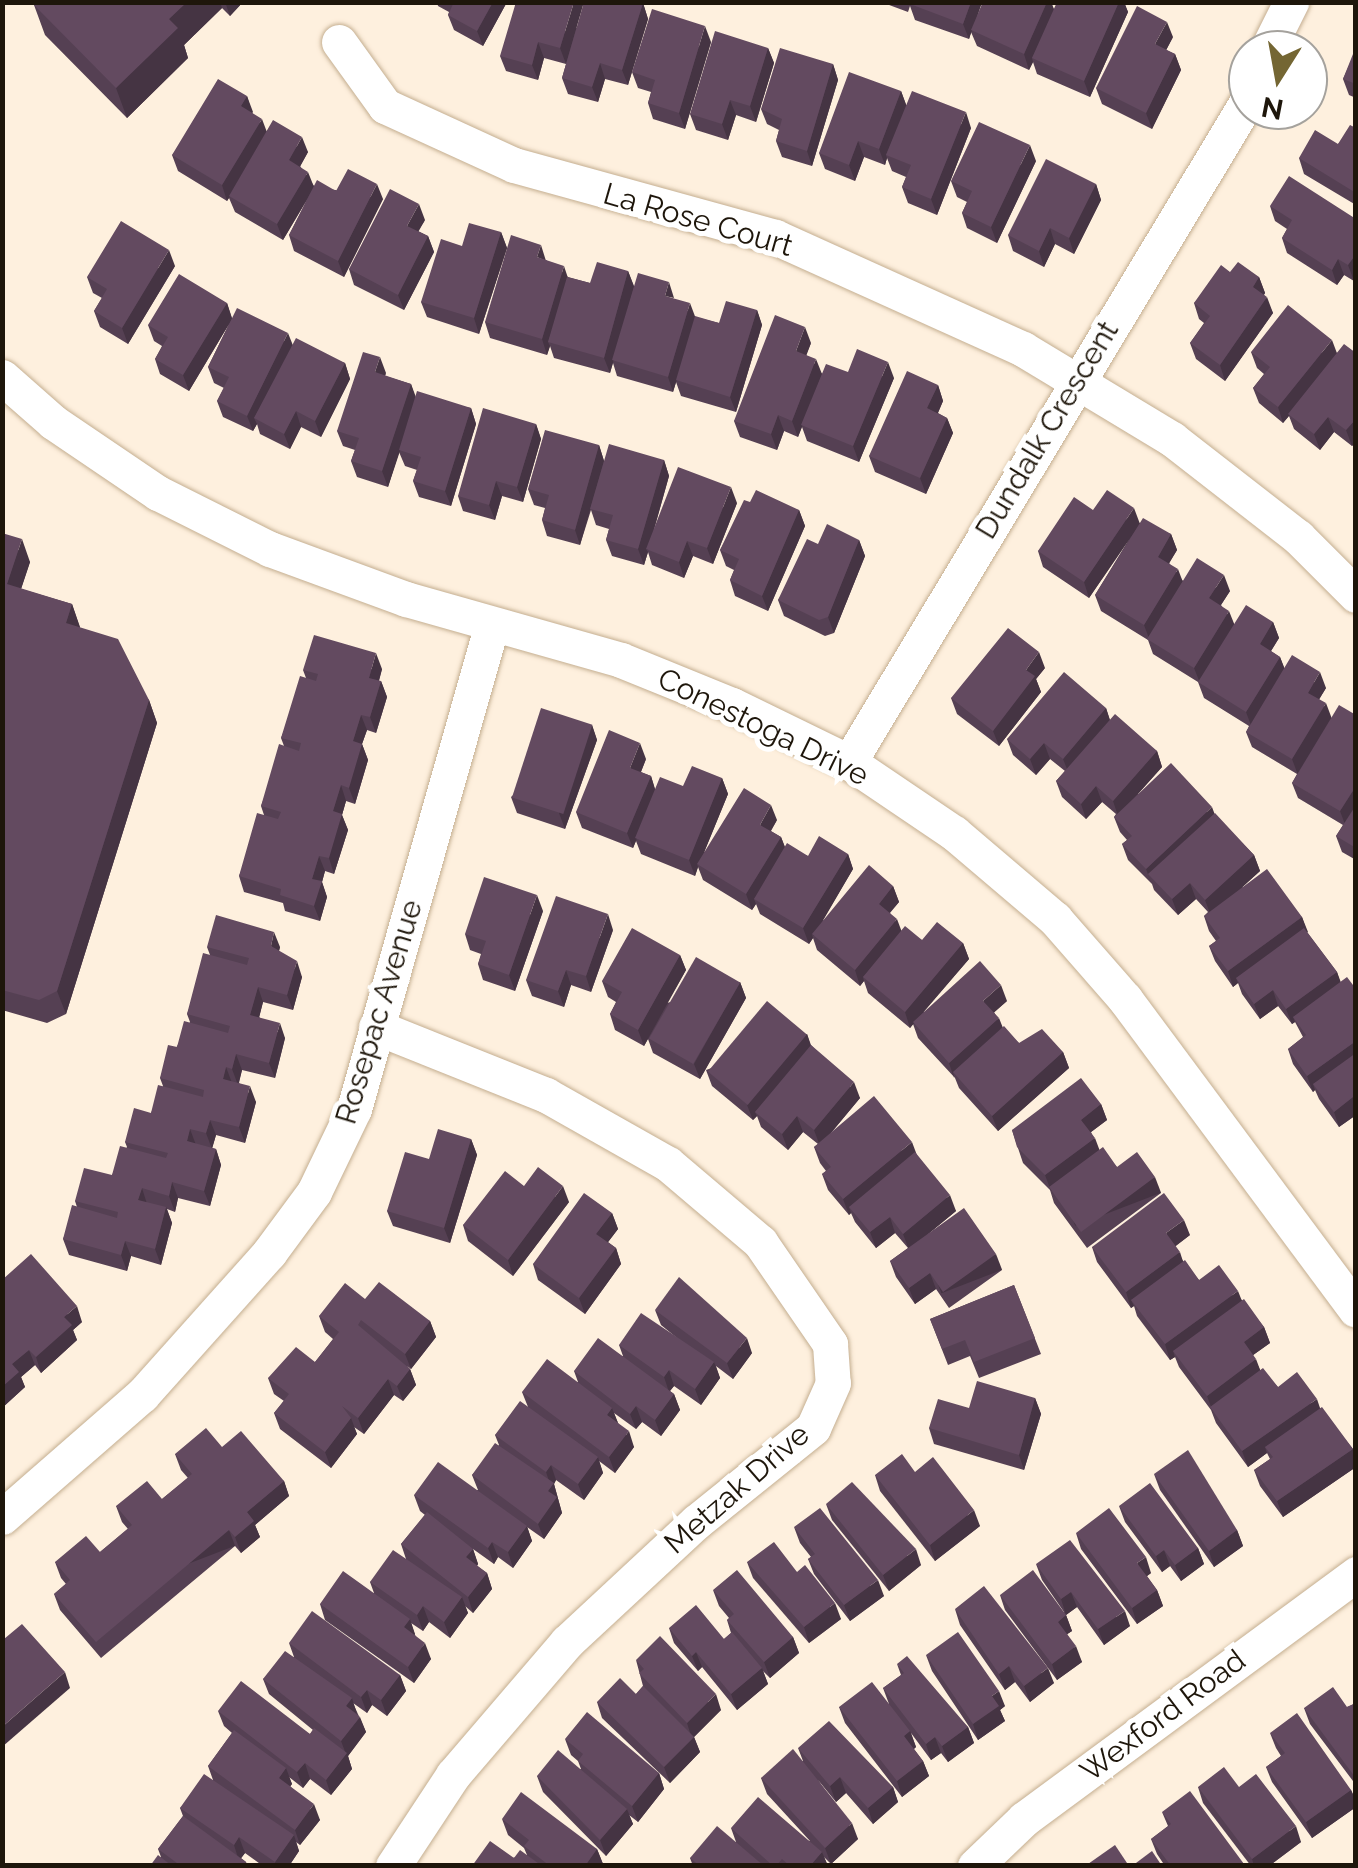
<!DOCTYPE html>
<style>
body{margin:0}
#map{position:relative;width:1358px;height:1868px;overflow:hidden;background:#fef0de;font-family:Raleway,sans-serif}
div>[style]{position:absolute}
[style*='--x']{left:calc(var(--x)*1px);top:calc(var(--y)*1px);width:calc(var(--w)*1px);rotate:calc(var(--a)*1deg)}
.roads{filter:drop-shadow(0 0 2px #c4ae90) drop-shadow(0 0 2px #c4ae90)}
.minor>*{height:35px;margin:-17.5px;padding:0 17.5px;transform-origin:17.5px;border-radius:17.5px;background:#fff}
.wall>*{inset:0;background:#554053}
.shaded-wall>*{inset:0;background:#453443;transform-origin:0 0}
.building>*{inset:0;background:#634a60;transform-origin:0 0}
span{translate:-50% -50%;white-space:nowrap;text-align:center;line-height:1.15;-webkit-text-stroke:10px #fff;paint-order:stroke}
.street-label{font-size:30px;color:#1e160b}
.frame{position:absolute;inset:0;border:5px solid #1e160b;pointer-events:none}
.north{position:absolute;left:1228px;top:30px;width:100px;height:100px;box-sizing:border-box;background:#fff;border:2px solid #a5a29d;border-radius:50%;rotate:191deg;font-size:28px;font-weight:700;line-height:40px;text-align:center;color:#1e160b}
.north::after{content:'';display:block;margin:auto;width:35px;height:45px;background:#746633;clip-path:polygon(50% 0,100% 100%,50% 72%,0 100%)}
</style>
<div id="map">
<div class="roads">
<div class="minor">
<div style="--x:339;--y:42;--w:79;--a:54.3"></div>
<div style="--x:385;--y:106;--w:142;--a:24.6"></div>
<div style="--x:514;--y:165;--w:271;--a:15.4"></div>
<div style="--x:775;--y:237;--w:272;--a:24.3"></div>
<div style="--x:1023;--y:349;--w:174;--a:31.1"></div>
<div style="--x:1172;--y:439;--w:160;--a:37.9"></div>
<div style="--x:1298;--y:537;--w:82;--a:45"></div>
<div style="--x:1267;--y:50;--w:54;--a:-63.4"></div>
<div style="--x:2;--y:377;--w:68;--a:41.4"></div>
<div style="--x:53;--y:422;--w:127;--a:34.1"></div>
<div style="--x:158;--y:493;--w:125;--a:26.6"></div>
<div style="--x:270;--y:549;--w:145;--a:20.2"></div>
<div style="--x:406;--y:599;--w:223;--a:15.8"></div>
<div style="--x:621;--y:660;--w:120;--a:22.1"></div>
<div style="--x:732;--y:705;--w:130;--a:26"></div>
<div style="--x:849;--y:762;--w:127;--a:34.1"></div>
<div style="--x:954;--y:833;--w:133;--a:40.4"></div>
<div style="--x:1055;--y:919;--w:106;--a:48.8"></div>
<div style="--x:1125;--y:999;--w:387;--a:53.4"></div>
<div style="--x:849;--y:762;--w:773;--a:-58.92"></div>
<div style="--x:376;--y:1027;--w:183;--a:21.8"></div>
<div style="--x:546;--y:1095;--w:140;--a:29.5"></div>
<div style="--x:668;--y:1164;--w:121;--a:40.3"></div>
<div style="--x:760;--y:1242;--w:124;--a:55.5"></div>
<div style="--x:830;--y:1344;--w:39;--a:86"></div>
<div style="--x:833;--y:1383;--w:49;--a:114"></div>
<div style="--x:813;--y:1428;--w:150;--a:141.2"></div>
<div style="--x:696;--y:1522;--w:176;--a:137.1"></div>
<div style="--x:567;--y:1642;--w:175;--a:130.6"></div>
<div style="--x:453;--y:1775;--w:109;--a:123.4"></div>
<div style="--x:2;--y:1517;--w:186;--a:-41.1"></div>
<div style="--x:142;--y:1395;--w:191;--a:-48.2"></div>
<div style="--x:269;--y:1253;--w:76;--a:-53.6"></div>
<div style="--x:314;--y:1192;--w:92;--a:-64.3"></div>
<div style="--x:354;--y:1109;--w:504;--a:-74.12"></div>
<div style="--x:975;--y:1866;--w:68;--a:-43.8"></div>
<div style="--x:1024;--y:1819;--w:413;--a:-36.4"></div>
</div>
</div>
<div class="wall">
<div style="clip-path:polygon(37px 2px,243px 2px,230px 16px,222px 8px,184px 45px,188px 58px,127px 118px,45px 35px,34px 5px)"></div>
<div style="clip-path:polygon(437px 2px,507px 2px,483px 46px,454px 30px,448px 15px,449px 12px,438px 6px)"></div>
<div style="clip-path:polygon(881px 2px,982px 2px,977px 17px,983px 2px,1051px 2px,1054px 9px,1085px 5px,1086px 2px,1124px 2px,1128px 12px,1090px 97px,1037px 74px,1033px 62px,1029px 70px,977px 46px,971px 32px,969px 39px,915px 20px,910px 6px,908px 12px)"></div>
<div style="clip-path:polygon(643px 3px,648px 19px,628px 85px,605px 79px,598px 102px,568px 94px,562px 78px,566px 64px,544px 58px,538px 80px,506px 71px,500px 56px)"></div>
<div style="clip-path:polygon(1173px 37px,1166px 50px,1175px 54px,1181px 70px,1152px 129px,1102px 104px,1096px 88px)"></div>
<div style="clip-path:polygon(711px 42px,685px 129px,653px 119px,648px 103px,651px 92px,638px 88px,632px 72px)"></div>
<div style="clip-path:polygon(768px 48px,774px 63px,756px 122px,736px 115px,728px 140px,696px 130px,690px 114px)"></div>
<div style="clip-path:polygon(1356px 50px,1356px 98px,1349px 95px,1343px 79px)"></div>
<div style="clip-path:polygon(833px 64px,838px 80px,812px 166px,782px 157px,776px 141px,779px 130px,767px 124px,761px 109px)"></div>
<div style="clip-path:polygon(901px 91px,906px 105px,971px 128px,937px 215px,908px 203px,902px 187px,906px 177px,892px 171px,887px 158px,885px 165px,864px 157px,855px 181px,825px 169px,819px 153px)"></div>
<div style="clip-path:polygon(247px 96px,252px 113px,267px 132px,308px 152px,300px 166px,314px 186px,383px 199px,344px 277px,294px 251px,289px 235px,307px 200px,283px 240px,235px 212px,229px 198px,227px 201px,178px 171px,172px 155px)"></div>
<div style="clip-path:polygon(1356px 128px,1356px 205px,1304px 174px,1299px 158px,1338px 144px)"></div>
<div style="clip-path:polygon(1036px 161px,997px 243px,967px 228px,962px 213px,967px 202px,957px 197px,951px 181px)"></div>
<div style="clip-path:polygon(1096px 184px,1101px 200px,1074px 254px,1055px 244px,1044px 267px,1013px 251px,1008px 235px)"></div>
<div style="clip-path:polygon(1270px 206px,1356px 219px,1356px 278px,1354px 281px,1344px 275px,1337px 285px,1287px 253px,1282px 238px,1287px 229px,1275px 221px)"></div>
<div style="clip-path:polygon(425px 220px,418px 231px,428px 236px,434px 252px,404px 310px,354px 285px,349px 269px)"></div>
<div style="clip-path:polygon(501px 232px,507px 248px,479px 334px,427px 317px,421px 302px)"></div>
<div style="clip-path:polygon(546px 260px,568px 277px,590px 283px,628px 271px,634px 286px,674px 299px,695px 317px,719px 323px,757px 310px,762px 325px,736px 412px,681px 396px,676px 382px,673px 392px,617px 376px,613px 363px,610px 373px,554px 358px,550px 346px,547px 355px,490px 338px,485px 322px)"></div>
<div style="clip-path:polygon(175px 266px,128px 344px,100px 327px,94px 311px,102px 298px,93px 293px,87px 277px)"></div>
<div style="clip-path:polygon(1230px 272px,1259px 277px,1265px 293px,1264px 295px,1273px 313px,1225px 381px,1196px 359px,1190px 343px,1204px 323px,1199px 319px,1194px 303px)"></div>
<div style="clip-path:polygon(227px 303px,232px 318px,292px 345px,345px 363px,350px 379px,321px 437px,301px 427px,290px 449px,260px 434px,257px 424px,253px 431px,223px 417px,217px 401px,224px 388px,214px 383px,208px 367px,229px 324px,189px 391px,160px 374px,155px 359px,162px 346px,154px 341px,148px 325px)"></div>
<div style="clip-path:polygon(811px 343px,806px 355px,822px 374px,848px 372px,894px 378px,859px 462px,807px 441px,802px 427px,798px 437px,784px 431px,777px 450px,740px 437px,734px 421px)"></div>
<div style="clip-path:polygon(1251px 352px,1356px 353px,1356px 442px,1352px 446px,1334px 432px,1320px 450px,1294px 429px,1289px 416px,1283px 423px,1259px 403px,1253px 388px,1264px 374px,1257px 368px)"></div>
<div style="clip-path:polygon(386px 373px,385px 376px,411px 384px,415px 397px,471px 408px,476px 424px,451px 506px,419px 497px,413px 481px,417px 470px,405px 466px,399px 452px,388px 487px,357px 477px,351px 461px,355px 450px,343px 446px,337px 431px)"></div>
<div style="clip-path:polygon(938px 385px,943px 401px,938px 413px,947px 418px,953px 433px,926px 494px,875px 472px,869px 456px)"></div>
<div style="clip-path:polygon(536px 424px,541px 439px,523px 502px,502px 496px,495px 520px,463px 511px,458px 496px)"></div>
<div style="clip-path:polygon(599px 445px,604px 461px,664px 460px,669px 476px,654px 530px,737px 503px,713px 564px,693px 556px,684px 578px,652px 565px,648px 552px,644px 565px,612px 556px,606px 540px,609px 529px,596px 525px,591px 510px,580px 545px,547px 536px,542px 520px,545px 508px,534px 505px,528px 489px)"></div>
<div style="clip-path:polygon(750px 502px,799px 510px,805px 526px,768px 611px,735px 596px,730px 580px,734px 570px,726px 566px,720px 550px)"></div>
<div style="clip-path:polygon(1093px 510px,1140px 523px,1171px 534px,1177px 550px,1169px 563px,1183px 581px,1230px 591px,1221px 605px,1234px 624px,1273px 622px,1279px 638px,1271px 651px,1280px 657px,1284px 668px,1326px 688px,1319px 699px,1331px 718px,1356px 715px,1356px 860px,1342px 852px,1336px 836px,1343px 825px,1298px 798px,1292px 783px,1297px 774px,1252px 747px,1246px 732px,1249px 726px,1204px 698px,1198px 682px,1153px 654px,1148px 640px,1101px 611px,1095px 595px,1131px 536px,1089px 598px,1043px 567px,1038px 551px)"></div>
<div style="clip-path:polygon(2px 533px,30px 562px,21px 589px,72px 604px,80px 628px,149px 700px,157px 723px,66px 1014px,47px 1023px,2px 1010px)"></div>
<div style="clip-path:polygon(859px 540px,865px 556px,834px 633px,825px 636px,784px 616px,778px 600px,818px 544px)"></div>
<div style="clip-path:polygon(1045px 668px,1036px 679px,1041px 692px,999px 746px,957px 714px,951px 698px)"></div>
<div style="clip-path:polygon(382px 669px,379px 681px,381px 681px,387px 697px,376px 733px,367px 730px,362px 744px,368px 760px,355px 804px,346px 801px,342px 815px,348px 830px,334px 874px,325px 871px,322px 882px,327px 897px,320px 921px,285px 911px,283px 903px,244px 892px,239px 876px,264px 815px,261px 806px,284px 746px,281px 738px,306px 678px,303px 670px)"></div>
<div style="clip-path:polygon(1106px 708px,1110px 720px,1157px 751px,1162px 767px,1138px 794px,1214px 814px,1254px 855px,1260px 871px,1242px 887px,1302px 917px,1307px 932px,1337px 972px,1340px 982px,1356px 989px,1356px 1115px,1339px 1127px,1319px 1099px,1315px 1090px,1313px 1092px,1293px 1064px,1288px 1049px,1303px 1037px,1295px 1022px,1292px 1024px,1278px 1006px,1260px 1019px,1242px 994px,1238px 983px,1233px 987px,1215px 961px,1209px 946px,1216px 941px,1209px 931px,1204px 916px,1208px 912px,1196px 899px,1178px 915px,1154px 890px,1152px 884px,1128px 860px,1122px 844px,1127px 840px,1120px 832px,1114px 817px,1116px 814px,1102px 802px,1086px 819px,1062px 797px,1056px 781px,1065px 771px,1050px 759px,1036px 775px,1013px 755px,1007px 739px)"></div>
<div style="clip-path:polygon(592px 725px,597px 740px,565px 829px,517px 813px,511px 797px)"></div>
<div style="clip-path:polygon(646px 759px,641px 772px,651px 776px,655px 790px,683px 786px,722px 778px,728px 794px,704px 852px,777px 820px,771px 831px,781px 837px,785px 847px,808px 856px,848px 854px,853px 869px,822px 921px,893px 886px,899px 902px,890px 913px,901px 931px,922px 940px,963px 943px,969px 959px,923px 1012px,1007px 1001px,994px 1012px,1002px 1028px,1019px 1043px,1063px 1052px,1069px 1068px,998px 1131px,959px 1088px,955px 1078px,918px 1038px,913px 1024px,910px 1028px,868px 993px,864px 981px,860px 986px,817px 950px,813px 938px,809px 944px,760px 914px,756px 904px,752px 910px,703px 880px,698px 867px,695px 876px,641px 854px,636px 841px,633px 848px,582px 828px,576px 812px)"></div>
<div style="clip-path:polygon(543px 911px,515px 991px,483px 980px,478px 964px,481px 954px,470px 950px,465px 934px)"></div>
<div style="clip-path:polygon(613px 930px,591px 992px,571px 985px,564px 1007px,532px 996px,526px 980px)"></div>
<div style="clip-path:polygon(207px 947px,280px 947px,279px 951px,302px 977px,293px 1010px,263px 1002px,259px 1017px,285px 1038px,275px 1078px,242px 1070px,239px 1083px,256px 1102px,245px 1143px,216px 1135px,212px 1148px,216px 1149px,221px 1165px,210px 1206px,178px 1198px,175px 1212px,167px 1209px,172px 1223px,161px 1265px,131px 1256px,127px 1271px,69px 1255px,63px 1239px,77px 1207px,75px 1201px,112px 1175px,127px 1147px,125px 1142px,151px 1113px,163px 1086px,160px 1078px,190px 1022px,187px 1014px,210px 955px)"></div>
<div style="clip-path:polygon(680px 955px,686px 970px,667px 1003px,740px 982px,746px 998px,700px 1079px,653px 1053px,648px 1039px,644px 1046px,615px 1030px,610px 1014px,616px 1002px,608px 997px,602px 981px)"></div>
<div style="clip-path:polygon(807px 1034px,811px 1045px,860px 1098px,831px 1133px,916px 1154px,956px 1211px,928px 1234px,1002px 1270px,949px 1308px,936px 1289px,915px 1304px,896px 1277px,890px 1261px,908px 1248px,895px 1233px,876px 1248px,855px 1222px,851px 1213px,849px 1215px,828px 1190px,822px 1174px,826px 1171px,820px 1163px,814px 1147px,818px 1144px,803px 1132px,788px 1150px,761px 1127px,757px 1116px,753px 1120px,712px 1086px,706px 1070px)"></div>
<div style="clip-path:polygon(1101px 1104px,1107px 1120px,1091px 1132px,1099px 1150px,1117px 1167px,1161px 1193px,1087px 1248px,1054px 1203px,1050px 1190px,1023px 1163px,1012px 1130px)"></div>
<div style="clip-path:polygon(471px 1139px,477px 1155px,450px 1243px,393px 1226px,387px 1211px,429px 1159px)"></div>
<div style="clip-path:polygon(524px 1186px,569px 1202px,513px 1276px,468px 1241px,463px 1225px)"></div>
<div style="clip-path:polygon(612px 1213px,618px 1229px,608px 1242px,616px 1248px,621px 1264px,585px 1314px,538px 1280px,533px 1264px)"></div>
<div style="clip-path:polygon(1190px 1235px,1175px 1246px,1183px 1261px,1199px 1280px,1242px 1300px,1264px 1327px,1270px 1343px,1253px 1355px,1260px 1370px,1278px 1387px,1320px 1408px,1353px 1449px,1356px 1456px,1356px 1467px,1283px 1517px,1260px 1486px,1254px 1470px,1270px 1459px,1267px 1453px,1248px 1467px,1216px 1423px,1211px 1410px,1179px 1367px,1175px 1357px,1170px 1360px,1137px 1316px,1134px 1306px,1131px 1308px,1097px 1262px,1092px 1247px)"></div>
<div style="clip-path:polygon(2px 1280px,82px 1322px,73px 1330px,77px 1340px,41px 1373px,35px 1365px,21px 1377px,25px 1387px,2px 1408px)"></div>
<div style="clip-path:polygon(1014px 1285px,1041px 1354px,979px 1378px,970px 1356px,948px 1365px,930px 1319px)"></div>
<div style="clip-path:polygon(365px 1299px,430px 1321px,436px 1337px,411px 1369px,407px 1366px,410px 1369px,416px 1385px,403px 1401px,394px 1395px,364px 1434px,354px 1427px,357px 1434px,331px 1468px,280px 1429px,274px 1413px,284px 1401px,274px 1394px,268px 1378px,315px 1362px,333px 1339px,325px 1332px,319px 1316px)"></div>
<div style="clip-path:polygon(655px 1310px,752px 1353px,733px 1379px,716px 1366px,720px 1378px,701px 1405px,674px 1386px,670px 1391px,674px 1394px,680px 1410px,661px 1436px,642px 1422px,636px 1429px,614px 1413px,618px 1423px,634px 1447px,615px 1473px,599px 1461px,603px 1473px,584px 1500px,556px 1480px,554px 1484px,562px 1513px,544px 1539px,527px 1527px,532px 1541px,513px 1568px,498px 1557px,494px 1564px,473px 1549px,478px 1564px,477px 1566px,487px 1573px,492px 1589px,473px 1613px,465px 1606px,468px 1613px,450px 1638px,429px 1622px,423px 1631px,411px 1623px,415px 1635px,431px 1659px,414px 1683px,325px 1620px,320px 1604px,374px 1593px,370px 1582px,406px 1559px,401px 1544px,425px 1515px,420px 1511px,414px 1495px,478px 1490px,472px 1475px,499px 1445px,495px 1435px,528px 1407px,522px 1392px,578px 1382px,574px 1371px,623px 1356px,619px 1345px,677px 1338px,661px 1325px)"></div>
<div style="clip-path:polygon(1035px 1398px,1041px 1414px,1024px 1470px,934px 1444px,929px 1428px,969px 1408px)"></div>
<div style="clip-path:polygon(222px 1447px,284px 1481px,289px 1496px,255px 1525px,260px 1537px,241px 1553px,235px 1546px,101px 1658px,60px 1610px,54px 1594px,66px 1584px,61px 1578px,55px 1562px,100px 1552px,128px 1529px,122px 1522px,116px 1506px,162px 1499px,188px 1478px,181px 1470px,175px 1454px)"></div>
<div style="clip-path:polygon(915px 1472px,980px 1526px,935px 1561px,880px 1491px,875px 1475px)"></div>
<div style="clip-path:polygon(1154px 1474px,1237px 1530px,1243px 1546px,1214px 1567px,1160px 1490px)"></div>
<div style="clip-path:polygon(826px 1504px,921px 1565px,889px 1591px,832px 1520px)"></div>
<div style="clip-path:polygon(1119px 1506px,1198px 1548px,1204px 1564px,1181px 1581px,1170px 1566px,1162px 1572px,1125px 1522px)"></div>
<div style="clip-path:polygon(794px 1527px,884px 1596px,850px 1621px,814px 1574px,808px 1559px,811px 1557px,800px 1543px)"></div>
<div style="clip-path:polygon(1076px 1533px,1151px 1573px,1147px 1576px,1157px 1590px,1163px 1606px,1137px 1624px,1081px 1549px)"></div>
<div style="clip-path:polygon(747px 1562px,797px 1572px,841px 1619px,809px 1643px,753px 1578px)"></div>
<div style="clip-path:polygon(1036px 1564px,1130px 1626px,1104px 1645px,1077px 1607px,1066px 1615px,1072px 1631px,1067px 1634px,1082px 1662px,1057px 1680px,1005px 1610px,1000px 1595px,1064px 1612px,1042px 1580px)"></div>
<div style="clip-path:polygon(713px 1590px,793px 1637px,799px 1653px,770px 1678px,763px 1671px,768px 1684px,737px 1710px,702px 1667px,698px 1671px,674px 1643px,669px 1628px,724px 1639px,731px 1633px,727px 1620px,729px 1618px,719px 1606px)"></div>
<div style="clip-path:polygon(955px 1609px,1054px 1683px,1030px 1702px,1015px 1682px,1005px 1690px,960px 1625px)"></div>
<div style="clip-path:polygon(289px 1643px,400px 1675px,406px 1691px,387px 1716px,372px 1705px,367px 1713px,353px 1703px,366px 1732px,348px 1756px,352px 1769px,331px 1795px,310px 1779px,303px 1788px,289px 1777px,292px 1784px,290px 1786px,320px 1820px,300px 1845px,296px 1842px,299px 1851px,289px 1866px,263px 1866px,245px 1853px,241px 1858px,246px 1862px,248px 1866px,150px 1866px,161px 1857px,158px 1849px,183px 1816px,180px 1808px,213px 1780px,208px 1766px,232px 1733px,224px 1726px,218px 1711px,310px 1734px,313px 1730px,269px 1694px,263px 1679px,294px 1657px)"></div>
<div style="clip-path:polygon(926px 1655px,1005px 1706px,1000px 1710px,1005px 1721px,978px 1740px,932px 1671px)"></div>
<div style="clip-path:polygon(636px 1660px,721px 1710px,694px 1737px,700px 1752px,670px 1783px,602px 1718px,597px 1702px,636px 1694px,643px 1686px)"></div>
<div style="clip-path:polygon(897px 1664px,968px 1727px,974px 1743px,948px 1762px,941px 1753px,931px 1760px,911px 1733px,916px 1747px,914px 1749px,923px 1761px,929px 1776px,902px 1797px,845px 1723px,839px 1707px,889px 1704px,883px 1688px,901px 1675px)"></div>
<div style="clip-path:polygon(1356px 1703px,1356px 1785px,1310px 1724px,1304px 1708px,1347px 1707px)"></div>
<div style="clip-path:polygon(1270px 1733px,1351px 1790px,1356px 1801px,1356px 1807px,1312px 1838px,1272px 1782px,1266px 1767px,1281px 1756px,1276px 1748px)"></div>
<div style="clip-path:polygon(565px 1739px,659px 1773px,664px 1789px,638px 1822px,629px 1815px,633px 1824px,606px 1856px,543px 1792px,537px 1776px,581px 1769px,578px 1761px,571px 1755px)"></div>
<div style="clip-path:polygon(798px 1748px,893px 1787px,898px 1802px,873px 1824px,846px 1793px,836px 1802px,818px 1780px,858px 1839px,831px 1864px,824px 1857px,828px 1866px,693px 1866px,690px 1858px,736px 1842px,731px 1828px,810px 1841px,767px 1794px,761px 1778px,803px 1761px)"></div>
<div style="clip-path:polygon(1198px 1787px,1239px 1787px,1301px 1842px,1269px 1866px,1251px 1866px,1203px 1803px)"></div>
<div style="clip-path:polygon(1162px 1812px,1244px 1866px,1165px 1866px,1157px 1854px,1151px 1839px,1168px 1826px)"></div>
<div style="clip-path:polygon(502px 1819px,597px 1849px,603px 1864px,472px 1866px,527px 1855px,524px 1848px,508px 1835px)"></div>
</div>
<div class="shaded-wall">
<div style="clip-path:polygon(187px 2px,220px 2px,222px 8px,184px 45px,188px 58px,127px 118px,116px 88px,169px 19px)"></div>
<div style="clip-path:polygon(225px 2px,243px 2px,230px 16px)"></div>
<div style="clip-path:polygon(493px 2px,507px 2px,483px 46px,477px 31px)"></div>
<div style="clip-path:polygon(574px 2px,584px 2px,566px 64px,560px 48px)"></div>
<div style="clip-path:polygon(971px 2px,982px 2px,969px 39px,963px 24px)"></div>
<div style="clip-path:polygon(1047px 2px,1051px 2px,1055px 13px,1032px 58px,1033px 62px,1029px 70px,1024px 54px)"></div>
<div style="clip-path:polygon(1119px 2px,1124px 2px,1128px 12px,1090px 97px,1084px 81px)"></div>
<div style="clip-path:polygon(643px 3px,648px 19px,628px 85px,622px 70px)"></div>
<div style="clip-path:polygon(1167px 22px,1173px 37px,1161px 60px,1155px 44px)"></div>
<div style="clip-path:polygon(705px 26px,711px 42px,685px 129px,679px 113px)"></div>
<div style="clip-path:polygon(538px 42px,544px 58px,538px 80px,532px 65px)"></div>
<div style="clip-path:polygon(768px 48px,774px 63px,756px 122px,750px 106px)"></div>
<div style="clip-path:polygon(1175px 54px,1181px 70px,1152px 129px,1146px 113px)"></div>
<div style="clip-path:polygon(600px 63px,605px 79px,598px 102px,592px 87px)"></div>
<div style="clip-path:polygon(833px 64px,838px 80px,812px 166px,807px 151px)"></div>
<div style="clip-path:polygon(901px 91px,907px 107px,886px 155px,887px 158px,885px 165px,879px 149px)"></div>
<div style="clip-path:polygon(247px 96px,253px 112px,247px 122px,241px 106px)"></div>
<div style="clip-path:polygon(730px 100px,736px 115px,728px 140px,722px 124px)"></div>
<div style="clip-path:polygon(966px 112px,971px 128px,937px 215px,931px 199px)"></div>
<div style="clip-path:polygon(262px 119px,268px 135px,227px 201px,222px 185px)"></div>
<div style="clip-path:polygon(302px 137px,308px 152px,295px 176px,289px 160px)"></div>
<div style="clip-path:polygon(858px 141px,864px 157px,855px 181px,849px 165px)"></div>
<div style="clip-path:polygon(1030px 145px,1036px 161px,997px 243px,991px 227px)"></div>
<div style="clip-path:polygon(308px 172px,314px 187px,283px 240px,277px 224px)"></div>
<div style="clip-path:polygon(377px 184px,383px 199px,344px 277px,338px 261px)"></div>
<div style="clip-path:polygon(1096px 184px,1101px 200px,1074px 254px,1069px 238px)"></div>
<div style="clip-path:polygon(419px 204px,425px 220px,413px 241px,407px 226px)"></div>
<div style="clip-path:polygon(1050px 228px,1055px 244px,1044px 267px,1039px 251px)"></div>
<div style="clip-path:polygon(501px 232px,507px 248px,479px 334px,474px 318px)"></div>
<div style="clip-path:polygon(428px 236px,434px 252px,404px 310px,398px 295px)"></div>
<div style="clip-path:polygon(541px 245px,546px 261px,537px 257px)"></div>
<div style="clip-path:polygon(169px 250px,175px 266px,128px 344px,122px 328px)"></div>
<div style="clip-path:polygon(1356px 254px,1356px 278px,1354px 281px,1348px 265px)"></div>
<div style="clip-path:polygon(1338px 259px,1344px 275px,1337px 285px,1332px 270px)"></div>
<div style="clip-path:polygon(564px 266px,569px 281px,548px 342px,550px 346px,547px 355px,542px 339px)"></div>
<div style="clip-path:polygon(628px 271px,634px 287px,610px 373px,604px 358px)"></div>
<div style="clip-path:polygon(1259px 277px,1265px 293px,1258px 302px,1253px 287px)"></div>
<div style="clip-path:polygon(669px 282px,674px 298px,665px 296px)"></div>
<div style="clip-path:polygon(1267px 297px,1273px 313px,1225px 381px,1220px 365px)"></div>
<div style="clip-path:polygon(227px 303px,232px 319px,189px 391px,183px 375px)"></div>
<div style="clip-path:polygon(690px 303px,696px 319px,673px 392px,668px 377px)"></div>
<div style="clip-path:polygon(757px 310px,762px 325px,736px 412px,730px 397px)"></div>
<div style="clip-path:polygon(805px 327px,811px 343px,802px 367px,796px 351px)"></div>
<div style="clip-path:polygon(288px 333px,294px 348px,254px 418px,257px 424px,253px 431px,247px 416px)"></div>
<div style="clip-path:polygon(1332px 340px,1338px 356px,1283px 423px,1278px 407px)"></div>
<div style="clip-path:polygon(380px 357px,386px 373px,380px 388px,375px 372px)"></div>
<div style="clip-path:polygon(816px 359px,822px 374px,798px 437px,792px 421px)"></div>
<div style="clip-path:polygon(888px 362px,894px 378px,859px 462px,853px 446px)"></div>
<div style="clip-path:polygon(345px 363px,350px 379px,321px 437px,315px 421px)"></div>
<div style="clip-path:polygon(411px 384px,417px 400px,388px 487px,382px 471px)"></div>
<div style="clip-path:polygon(938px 385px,943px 401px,933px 424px,927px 408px)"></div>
<div style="clip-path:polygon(471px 408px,476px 424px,451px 506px,445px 491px)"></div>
<div style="clip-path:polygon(296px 411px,301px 427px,290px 449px,284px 434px)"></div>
<div style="clip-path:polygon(778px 415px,784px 431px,777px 450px,771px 434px)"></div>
<div style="clip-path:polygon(1328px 417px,1334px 432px,1320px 450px,1314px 434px)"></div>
<div style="clip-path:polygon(947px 418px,953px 433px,926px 494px,920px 478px)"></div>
<div style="clip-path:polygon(1356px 419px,1356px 442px,1352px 446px,1346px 430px)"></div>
<div style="clip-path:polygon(536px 424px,541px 439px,523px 502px,517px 487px)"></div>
<div style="clip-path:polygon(599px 445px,604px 461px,580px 545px,575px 530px)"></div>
<div style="clip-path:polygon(664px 460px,669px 476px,648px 550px,646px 549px,648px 552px,644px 565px,638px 549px)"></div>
<div style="clip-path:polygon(496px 481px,502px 496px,495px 520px,489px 505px)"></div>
<div style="clip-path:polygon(731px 487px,737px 503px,713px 564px,707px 548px)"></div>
<div style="clip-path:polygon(1134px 508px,1140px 524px,1089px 598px,1084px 582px)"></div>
<div style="clip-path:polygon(799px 510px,805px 526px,768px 611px,762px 596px)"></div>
<div style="clip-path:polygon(1171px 534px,1177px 550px,1164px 572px,1158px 557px)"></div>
<div style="clip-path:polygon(22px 539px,30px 562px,15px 607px,7px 584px)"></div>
<div style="clip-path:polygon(859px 540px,865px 556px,834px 633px,828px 617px)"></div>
<div style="clip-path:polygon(687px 541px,693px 556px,684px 578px,679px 562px)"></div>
<div style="clip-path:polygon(1178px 569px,1184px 585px,1150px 641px,1144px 625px)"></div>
<div style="clip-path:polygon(1224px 575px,1230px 591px,1215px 614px,1209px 598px)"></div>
<div style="clip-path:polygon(72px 604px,80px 627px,74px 646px,66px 623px)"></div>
<div style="clip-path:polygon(1229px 611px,1235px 626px,1200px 683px,1194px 668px)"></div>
<div style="clip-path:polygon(1273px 622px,1279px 638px,1266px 659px,1260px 644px)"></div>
<div style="clip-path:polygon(1039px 652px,1045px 668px,1036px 679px,1041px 692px,999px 746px,993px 731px,1026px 670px)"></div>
<div style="clip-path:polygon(376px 653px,382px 669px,375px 694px,369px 678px)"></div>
<div style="clip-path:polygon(1280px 657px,1286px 672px,1252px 728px,1246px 712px)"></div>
<div style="clip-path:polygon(1320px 672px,1326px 688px,1314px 708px,1308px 693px)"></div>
<div style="clip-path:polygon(381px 681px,387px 697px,376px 733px,370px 717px)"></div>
<div style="clip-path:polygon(149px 700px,157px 723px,66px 1014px,57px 991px)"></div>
<div style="clip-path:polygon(1326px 703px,1332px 719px,1298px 775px,1292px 759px)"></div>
<div style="clip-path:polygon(1106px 708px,1111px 724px,1069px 774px,1063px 759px)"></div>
<div style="clip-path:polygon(361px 715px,367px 730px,362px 744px,368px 760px,355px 804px,349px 788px,353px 741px)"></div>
<div style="clip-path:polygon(592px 725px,597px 740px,565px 829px,559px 813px)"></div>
<div style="clip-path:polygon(640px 743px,646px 759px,636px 784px,630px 768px)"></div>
<div style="clip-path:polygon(1044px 743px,1050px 759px,1036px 775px,1030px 759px)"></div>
<div style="clip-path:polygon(1157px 751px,1162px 767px,1118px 816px,1113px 801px)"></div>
<div style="clip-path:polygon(651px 776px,656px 792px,633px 848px,627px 833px)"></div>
<div style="clip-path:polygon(722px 778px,728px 794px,699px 865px,697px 864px,698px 867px,695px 876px,689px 860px)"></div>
<div style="clip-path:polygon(341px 785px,346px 801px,342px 815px,348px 830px,334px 874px,329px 858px,333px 811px)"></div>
<div style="clip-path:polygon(1096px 786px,1102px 802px,1086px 819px,1081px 804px)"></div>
<div style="clip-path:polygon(1356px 786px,1356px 811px,1346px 827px,1340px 811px)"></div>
<div style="clip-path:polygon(771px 805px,777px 820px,765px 840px,760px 825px)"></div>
<div style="clip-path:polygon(1212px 807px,1218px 823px,1148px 874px,1152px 885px,1146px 869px)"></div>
<div style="clip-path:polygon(781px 837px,787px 853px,754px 899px,756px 904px,752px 910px,746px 894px)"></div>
<div style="clip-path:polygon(848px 854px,853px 869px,814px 936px,812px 934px,813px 938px,809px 944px,803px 928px)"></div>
<div style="clip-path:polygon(1254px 855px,1260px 871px,1211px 916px,1205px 900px)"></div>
<div style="clip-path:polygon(319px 856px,325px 871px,322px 882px,327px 897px,320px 921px,314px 906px,312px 879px)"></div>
<div style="clip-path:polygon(1190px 883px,1196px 899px,1178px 915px,1172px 899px)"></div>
<div style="clip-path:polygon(893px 886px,899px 902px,884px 919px,879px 904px)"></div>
<div style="clip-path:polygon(537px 895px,543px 911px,515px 991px,509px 975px)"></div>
<div style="clip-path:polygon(608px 914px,613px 930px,591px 992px,586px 976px)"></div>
<div style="clip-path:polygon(1302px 917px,1308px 932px,1236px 978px,1238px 983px,1233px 987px,1228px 971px)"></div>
<div style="clip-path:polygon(897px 919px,903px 935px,863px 977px,864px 981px,860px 986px,855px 970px)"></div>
<div style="clip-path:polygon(274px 932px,280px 947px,276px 962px,271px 946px)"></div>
<div style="clip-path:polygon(963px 943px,969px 959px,910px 1028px,905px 1012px)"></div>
<div style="clip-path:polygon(680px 955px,686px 970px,644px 1046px,638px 1030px)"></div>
<div style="clip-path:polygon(297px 961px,302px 977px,293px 1010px,287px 995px)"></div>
<div style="clip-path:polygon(566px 970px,571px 985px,564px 1007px,558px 991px)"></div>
<div style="clip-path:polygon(1337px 972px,1343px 988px,1293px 1017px,1295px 1022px,1292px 1024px,1286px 1009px)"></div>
<div style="clip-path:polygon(740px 982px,746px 998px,700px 1079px,694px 1064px)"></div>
<div style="clip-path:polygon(1001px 985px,1007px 1001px,989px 1017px,983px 1001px)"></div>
<div style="clip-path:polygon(258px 987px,263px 1002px,256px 1030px,250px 1015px)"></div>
<div style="clip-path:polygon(1273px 990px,1278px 1006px,1260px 1019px,1254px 1004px)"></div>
<div style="clip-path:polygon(999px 1018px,1005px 1033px,953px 1072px,954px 1078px,949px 1063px)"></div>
<div style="clip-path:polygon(280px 1023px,285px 1038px,275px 1078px,269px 1063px)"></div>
<div style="clip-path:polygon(807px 1034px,812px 1050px,755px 1112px,757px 1116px,753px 1120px,747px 1105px)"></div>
<div style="clip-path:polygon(1356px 1041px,1356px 1061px,1313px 1084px,1315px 1090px,1313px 1092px,1307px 1076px)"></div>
<div style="clip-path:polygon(1063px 1052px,1069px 1068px,998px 1131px,992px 1116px)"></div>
<div style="clip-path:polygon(236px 1054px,242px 1070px,238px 1085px,232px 1069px)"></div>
<div style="clip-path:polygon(226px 1067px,232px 1083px,223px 1079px)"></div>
<div style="clip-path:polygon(854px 1082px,860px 1098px,820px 1146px,814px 1130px)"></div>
<div style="clip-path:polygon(250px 1086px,256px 1102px,245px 1143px,239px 1127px)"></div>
<div style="clip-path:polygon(1353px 1097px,1356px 1104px,1356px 1115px,1339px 1127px,1334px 1112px)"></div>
<div style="clip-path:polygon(1101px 1104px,1107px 1120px,1087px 1135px,1081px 1120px)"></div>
<div style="clip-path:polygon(797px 1116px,803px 1132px,788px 1150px,782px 1134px)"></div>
<div style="clip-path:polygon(210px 1120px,216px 1135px,212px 1149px,206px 1133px)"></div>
<div style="clip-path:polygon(190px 1129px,196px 1145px,187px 1141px)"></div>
<div style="clip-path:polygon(1095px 1138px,1101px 1154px,1051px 1191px,1045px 1175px)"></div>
<div style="clip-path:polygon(471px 1139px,477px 1155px,450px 1243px,444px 1228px)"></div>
<div style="clip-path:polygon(912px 1142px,918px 1158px,849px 1207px,851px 1213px,849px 1215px,843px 1199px)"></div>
<div style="clip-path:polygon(216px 1149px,221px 1165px,210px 1206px,204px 1191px)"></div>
<div style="left:1155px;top:1177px;width:17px;height:92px;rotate:69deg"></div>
<div style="clip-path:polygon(172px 1182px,178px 1198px,175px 1212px,169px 1196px)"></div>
<div style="clip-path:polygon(563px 1186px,569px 1202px,513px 1276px,508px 1260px)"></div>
<div style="clip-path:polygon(142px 1188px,147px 1204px,138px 1200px)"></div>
<div style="clip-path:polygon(950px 1195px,956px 1211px,909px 1250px,903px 1234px)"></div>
<div style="clip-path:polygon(166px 1207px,172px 1223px,161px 1265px,155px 1249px)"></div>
<div style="clip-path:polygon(612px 1213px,618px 1229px,602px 1250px,596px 1234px)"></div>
<div style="clip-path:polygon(890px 1217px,895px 1233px,876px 1248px,870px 1232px)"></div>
<div style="clip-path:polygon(1184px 1220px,1190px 1235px,1172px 1249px,1166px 1233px)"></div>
<div style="clip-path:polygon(125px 1241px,131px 1256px,127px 1271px,121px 1255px)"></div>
<div style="clip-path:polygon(616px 1248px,621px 1264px,585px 1314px,579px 1298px)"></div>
<div style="clip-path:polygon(1180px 1252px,1185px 1268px,1131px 1300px,1134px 1306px,1131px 1308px,1126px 1292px)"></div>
<div style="left:996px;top:1254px;width:17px;height:65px;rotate:69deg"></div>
<div style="clip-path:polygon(930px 1273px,936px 1289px,915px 1304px,909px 1288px)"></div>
<div style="clip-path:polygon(1238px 1291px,1244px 1306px,1173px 1351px,1175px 1357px,1170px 1360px,1165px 1344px)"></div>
<div style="clip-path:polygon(77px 1306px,82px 1322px,73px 1330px,77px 1340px,41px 1373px,36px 1357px,64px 1317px)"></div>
<div style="clip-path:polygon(430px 1321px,436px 1337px,411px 1369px,405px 1354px)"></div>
<div style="clip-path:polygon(1264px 1327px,1270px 1343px,1249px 1358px,1244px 1342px)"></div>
<div style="clip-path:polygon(747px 1338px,752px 1353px,733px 1379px,727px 1363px)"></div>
<div style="clip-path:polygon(29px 1350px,35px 1365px,21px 1377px,25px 1387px,2px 1408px,2px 1387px,12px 1364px)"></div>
<div style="clip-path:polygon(1256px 1359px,1262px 1375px,1213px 1412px,1207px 1396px)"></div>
<div style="clip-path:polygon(714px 1362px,720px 1378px,701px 1405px,695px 1389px)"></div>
<div style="clip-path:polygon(410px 1369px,416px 1385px,403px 1401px,397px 1386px)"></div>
<div style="clip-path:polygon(669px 1370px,674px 1386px,669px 1392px,664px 1377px)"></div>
<div style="clip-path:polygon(388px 1379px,394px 1395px,364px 1434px,358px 1418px)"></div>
<div style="clip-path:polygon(674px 1394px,680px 1410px,661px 1436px,655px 1420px)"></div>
<div style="clip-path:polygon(1035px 1398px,1041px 1414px,1024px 1470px,1019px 1455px)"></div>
<div style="clip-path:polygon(1317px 1399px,1322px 1414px,1265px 1447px,1267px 1453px,1248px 1467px,1242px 1451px)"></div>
<div style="clip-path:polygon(636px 1406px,642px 1422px,636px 1429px,630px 1414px)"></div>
<div style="clip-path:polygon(612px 1408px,618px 1423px,607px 1415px)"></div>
<div style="clip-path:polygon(351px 1418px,357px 1434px,331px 1468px,325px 1452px)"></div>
<div style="clip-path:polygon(629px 1431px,634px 1447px,615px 1473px,609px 1457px)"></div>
<div style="clip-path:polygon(1353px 1449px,1356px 1456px,1356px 1467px,1283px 1517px,1277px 1501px)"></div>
<div style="clip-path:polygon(598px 1457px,603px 1473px,584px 1500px,578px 1484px)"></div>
<div style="clip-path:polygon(551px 1465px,556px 1480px,554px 1484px,562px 1513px,544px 1539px,538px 1524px,548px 1491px,551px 1487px,546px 1472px)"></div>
<div style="clip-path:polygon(284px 1481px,289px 1496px,255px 1525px,260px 1537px,241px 1553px,235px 1537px,247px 1512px)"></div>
<div style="clip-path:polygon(974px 1510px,980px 1526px,935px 1561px,930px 1545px)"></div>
<div style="clip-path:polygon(527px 1526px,532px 1541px,513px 1568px,508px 1552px)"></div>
<div style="left:229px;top:1530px;width:17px;height:174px;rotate:69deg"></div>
<div style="clip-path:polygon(1237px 1530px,1243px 1546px,1214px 1567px,1209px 1551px)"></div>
<div style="clip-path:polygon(492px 1542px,498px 1557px,494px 1564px,488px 1548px)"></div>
<div style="clip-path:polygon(1198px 1548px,1204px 1564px,1181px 1581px,1175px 1565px)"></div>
<div style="clip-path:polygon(473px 1549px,478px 1564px,472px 1573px,466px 1557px)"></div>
<div style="clip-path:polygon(916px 1549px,921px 1565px,889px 1591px,883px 1575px)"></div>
<div style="clip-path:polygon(1164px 1550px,1170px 1566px,1162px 1572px,1156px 1556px)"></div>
<div style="clip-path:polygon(1146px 1557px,1151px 1573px,1143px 1579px,1137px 1563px)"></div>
<div style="clip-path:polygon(487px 1573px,492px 1589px,473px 1613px,468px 1597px)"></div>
<div style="clip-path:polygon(878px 1580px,884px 1596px,850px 1621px,844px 1605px)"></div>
<div style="clip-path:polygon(1157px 1590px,1163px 1606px,1137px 1624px,1132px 1608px)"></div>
<div style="clip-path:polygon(1071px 1592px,1077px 1607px,1066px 1615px,1072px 1631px,1063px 1637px,1058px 1622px,1066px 1615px,1061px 1599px)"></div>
<div style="clip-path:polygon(462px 1597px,468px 1613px,450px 1638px,444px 1622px)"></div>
<div style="clip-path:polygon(835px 1603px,841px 1619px,809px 1643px,804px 1627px)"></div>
<div style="clip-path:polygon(423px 1606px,429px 1622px,423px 1631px,417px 1615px)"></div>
<div style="clip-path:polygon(1125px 1611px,1130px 1626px,1104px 1645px,1098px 1629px)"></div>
<div style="clip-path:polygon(410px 1619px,415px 1634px,409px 1643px,404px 1627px)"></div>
<div style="clip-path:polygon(793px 1637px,799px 1653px,770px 1678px,764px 1662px)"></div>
<div style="clip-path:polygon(425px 1643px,431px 1659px,414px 1683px,408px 1667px)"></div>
<div style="clip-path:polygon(1076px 1646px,1082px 1662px,1057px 1680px,1052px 1664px)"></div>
<div style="clip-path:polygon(696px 1652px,702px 1667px,698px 1671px,692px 1656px)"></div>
<div style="clip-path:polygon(1009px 1666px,1015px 1682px,1005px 1690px,999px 1674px)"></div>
<div style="clip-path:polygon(762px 1668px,768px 1684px,737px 1710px,731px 1694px)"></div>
<div style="clip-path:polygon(1048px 1668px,1054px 1683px,1030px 1702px,1024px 1686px)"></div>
<div style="clip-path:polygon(65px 1672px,70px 1688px,2px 1747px,2px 1727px)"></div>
<div style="clip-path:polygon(400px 1675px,406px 1691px,387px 1716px,381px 1700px)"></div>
<div style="clip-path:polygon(367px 1690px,372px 1705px,367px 1713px,361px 1697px)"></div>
<div style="clip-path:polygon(999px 1691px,1005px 1706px,1000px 1710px,1005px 1721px,978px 1740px,973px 1724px,992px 1696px)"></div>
<div style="clip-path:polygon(716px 1694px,721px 1710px,694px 1737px,700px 1752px,670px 1783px,664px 1767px,692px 1739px,687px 1723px)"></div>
<div style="clip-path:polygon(352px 1698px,357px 1714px,346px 1706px)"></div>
<div style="clip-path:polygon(360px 1717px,366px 1732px,348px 1756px,352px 1769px,331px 1795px,326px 1780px,346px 1754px,341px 1741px)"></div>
<div style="clip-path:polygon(968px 1727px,974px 1743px,948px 1762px,942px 1746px)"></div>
<div style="clip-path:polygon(910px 1731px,916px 1747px,910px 1752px,904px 1736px)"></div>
<div style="clip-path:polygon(935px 1737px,941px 1753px,931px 1760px,926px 1744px)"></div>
<div style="clip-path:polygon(923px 1761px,929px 1776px,902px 1797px,897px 1781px)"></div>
<div style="clip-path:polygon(305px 1763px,310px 1779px,303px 1788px,297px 1772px)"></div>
<div style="clip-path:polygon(286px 1768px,292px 1784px,285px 1794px,279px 1778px)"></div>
<div style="clip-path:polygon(659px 1773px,664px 1789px,638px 1822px,632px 1806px)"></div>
<div style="clip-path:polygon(840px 1777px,846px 1793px,836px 1802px,830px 1786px)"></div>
<div style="clip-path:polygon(893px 1787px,898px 1802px,873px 1824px,868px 1808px)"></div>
<div style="clip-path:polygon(1351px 1790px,1356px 1801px,1356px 1807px,1312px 1838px,1306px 1822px)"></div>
<div style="clip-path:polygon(314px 1804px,320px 1820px,300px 1845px,295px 1830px)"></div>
<div style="clip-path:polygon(627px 1809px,633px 1824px,606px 1856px,600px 1840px)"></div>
<div style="clip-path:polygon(852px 1823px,858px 1839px,831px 1864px,825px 1848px)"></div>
<div style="clip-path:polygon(1296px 1826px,1301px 1842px,1269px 1866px,1254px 1866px,1252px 1859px)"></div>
<div style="clip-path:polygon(294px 1835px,299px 1851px,289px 1866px,276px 1866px,275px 1862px)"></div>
<div style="clip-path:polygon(239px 1837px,245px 1853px,239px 1861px,234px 1845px)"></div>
<div style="clip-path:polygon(597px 1849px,603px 1864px,585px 1866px)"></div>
<div style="clip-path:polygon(822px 1852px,828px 1866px,810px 1866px)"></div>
</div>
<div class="building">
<div style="clip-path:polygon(37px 2px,187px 2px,169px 19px,178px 28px,116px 88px,34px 5px)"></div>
<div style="clip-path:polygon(454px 2px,493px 2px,477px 31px,448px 15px)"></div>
<div style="clip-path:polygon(516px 2px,574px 2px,560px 48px,538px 42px,532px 65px,500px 56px)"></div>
<div style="clip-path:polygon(584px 2px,643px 3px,622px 70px,600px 63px,592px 87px,562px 78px)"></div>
<div style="clip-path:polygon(910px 2px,971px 2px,963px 24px,910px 4px)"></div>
<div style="clip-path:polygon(983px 2px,1047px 2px,1024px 54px,971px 30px)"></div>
<div style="clip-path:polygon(1057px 2px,1079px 2px,1085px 5px,1086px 2px,1119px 2px,1084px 81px,1032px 58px)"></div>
<div style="clip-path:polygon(1137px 6px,1167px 22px,1155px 44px,1175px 54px,1146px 113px,1096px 88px)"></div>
<div style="clip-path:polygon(652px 9px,705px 26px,679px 113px,648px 103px,655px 80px,632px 72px)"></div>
<div style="clip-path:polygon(715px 31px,768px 48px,750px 106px,730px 100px,722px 124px,690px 114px)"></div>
<div style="clip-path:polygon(780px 48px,833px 64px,807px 151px,776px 141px,782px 119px,761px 109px)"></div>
<div style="clip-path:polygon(1355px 49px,1356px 50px,1356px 84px,1343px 79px)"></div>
<div style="clip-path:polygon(849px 72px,901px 91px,879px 149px,858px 141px,849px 165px,819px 153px)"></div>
<div style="clip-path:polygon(218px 79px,247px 96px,241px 106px,262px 119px,222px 185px,172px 155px)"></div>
<div style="clip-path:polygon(912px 91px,966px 112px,931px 199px,902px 187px,911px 165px,886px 155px)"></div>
<div style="clip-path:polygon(273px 120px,302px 137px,289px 160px,308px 172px,277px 224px,229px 196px)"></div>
<div style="clip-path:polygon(979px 122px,1030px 145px,991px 227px,962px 213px,972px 191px,951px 181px)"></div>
<div style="clip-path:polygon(1350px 125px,1356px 128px,1356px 193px,1299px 158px,1315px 130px,1338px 144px)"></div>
<div style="clip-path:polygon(1046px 159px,1096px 184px,1069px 238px,1050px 228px,1039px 251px,1008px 235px)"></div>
<div style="clip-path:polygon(348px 169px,377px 184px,338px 261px,289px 235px,317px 180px,336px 191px)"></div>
<div style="clip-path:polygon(1289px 176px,1356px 219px,1356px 254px,1348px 265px,1338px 259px,1332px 270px,1282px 238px,1292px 220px,1270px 206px)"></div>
<div style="clip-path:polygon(390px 189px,419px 204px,407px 226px,428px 236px,398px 295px,349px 269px)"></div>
<div style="clip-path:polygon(121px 221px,169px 250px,122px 328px,94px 311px,107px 289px,87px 277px)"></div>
<div style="clip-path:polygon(469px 223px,501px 232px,474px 318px,421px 302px,441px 239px,462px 246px)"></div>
<div style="clip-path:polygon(511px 235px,541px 245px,537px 257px,564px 266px,542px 339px,485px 322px)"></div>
<div style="clip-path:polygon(597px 262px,628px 271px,604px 358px,548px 342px,567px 277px,590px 283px)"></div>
<div style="clip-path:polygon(1238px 262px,1259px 277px,1253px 287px,1267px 297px,1220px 365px,1190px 343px,1210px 316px,1194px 303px,1221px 265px,1230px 272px)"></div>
<div style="clip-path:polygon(638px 273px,669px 282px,665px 296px,690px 303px,668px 377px,612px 360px)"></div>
<div style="clip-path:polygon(179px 274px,227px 303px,183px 375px,155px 359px,168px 337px,148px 325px)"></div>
<div style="clip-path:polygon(726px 301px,757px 310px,730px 397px,676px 380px,695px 316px,719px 323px)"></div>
<div style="clip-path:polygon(1288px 305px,1332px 340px,1278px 407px,1253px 388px,1270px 367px,1251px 352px)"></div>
<div style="clip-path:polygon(237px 308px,288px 333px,247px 416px,217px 401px,229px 377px,208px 367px)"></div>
<div style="clip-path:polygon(775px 315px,805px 327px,796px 351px,816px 359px,792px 421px,778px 415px,771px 434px,734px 421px)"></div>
<div style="clip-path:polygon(296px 338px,345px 363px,315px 421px,296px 411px,284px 434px,254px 418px)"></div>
<div style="clip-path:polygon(1344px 344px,1356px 353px,1356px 419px,1346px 430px,1328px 417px,1314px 434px,1288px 414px)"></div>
<div style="clip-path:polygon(857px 349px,888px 362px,853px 446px,801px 425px,826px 364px,848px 372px)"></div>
<div style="clip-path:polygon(363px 352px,380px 357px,375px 372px,411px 384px,382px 471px,351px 461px,359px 438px,337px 431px)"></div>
<div style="clip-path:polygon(907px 371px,938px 385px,927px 408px,947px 418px,920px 478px,869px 456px)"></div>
<div style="clip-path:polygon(417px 391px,471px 408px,445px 491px,413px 481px,421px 457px,399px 450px)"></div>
<div style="clip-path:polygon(483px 408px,536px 424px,517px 487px,496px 481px,489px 505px,458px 496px)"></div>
<div style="clip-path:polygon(545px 430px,599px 445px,575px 530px,542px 520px,549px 495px,528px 489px)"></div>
<div style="clip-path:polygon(609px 444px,664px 460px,638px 549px,606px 540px,613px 515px,590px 509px)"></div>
<div style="clip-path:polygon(678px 467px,731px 487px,707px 548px,687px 541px,679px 562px,646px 549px)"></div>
<div style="clip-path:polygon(756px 490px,799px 510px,762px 596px,730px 580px,739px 559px,720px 550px,744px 500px,750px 502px)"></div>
<div style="clip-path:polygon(1107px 490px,1134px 508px,1084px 582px,1038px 551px,1074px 497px,1093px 510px)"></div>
<div style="clip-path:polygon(1143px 518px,1171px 534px,1158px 557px,1178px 569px,1144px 625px,1095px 595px)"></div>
<div style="clip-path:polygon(827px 524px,859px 540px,828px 617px,819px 620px,778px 600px,807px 539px,818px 544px)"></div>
<div style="clip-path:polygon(2px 533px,22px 539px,7px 584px,72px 604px,66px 623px,118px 639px,149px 700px,57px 991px,39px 1000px,2px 990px)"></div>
<div style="clip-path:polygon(1197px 558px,1224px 575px,1209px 598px,1229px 611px,1194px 668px,1147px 639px)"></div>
<div style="clip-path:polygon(1246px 605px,1273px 622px,1260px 644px,1280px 657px,1246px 712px,1198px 682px)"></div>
<div style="clip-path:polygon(1008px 628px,1039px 652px,1026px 670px,1035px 676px,993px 731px,951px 698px)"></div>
<div style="clip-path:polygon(314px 635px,376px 653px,369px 678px,381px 681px,370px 717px,361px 715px,353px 741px,362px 744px,349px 788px,341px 785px,333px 811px,342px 814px,329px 858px,319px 856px,312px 879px,322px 881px,314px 906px,280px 895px,281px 889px,239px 876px,257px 813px,278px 819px,281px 812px,261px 806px,279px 744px,299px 751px,301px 743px,281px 738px,300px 676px,316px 681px,318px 674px,303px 670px)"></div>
<div style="clip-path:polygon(1292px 655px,1320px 672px,1308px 693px,1326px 703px,1292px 759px,1246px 732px)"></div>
<div style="clip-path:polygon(1064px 672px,1106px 708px,1063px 759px,1044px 743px,1030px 759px,1007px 739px)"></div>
<div style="clip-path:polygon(1339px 705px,1356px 715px,1356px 786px,1340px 811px,1292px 783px)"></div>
<div style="left:541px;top:708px;width:54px;height:94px;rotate:18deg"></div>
<div style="clip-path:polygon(1115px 714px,1157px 751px,1113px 801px,1096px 786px,1081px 804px,1056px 781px)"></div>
<div style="clip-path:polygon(609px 730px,640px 743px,630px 768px,651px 776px,627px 833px,576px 812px)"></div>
<div style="clip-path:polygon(1171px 763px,1212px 807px,1146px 869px,1122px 844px,1132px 836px,1114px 817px)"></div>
<div style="clip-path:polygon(692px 766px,722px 778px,689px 860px,635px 838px,660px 777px,683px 786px)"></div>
<div style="clip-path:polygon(744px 788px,771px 805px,760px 825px,781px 837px,746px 894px,697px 864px)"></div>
<div style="clip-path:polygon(1356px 805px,1356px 848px,1336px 836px)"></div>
<div style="clip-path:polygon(1215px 813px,1254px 855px,1205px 900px,1190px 883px,1172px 899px,1148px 874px)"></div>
<div style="clip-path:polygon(819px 836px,848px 854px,803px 928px,754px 899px,787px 843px,808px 856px)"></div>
<div style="clip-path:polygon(869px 865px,893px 886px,879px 904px,897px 919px,855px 970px,812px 934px)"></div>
<div style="clip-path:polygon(1267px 869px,1302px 917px,1228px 971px,1209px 946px,1220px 938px,1204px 916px)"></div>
<div style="clip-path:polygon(484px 877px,537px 895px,509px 975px,478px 964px,486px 941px,465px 934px)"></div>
<div style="clip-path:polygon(556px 896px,608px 914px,586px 976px,566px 970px,558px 991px,526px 980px)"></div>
<div style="clip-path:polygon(216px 915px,274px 932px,271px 946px,297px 961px,287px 995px,258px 987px,250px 1015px,280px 1023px,269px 1063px,236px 1054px,232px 1069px,226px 1067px,223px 1079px,250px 1086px,239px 1127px,210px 1120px,206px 1133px,190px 1129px,187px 1141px,216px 1149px,204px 1191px,172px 1182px,169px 1196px,142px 1188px,138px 1200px,166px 1207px,155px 1249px,125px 1241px,121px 1255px,63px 1239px,72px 1205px,117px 1218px,118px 1212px,75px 1201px,84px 1168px,112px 1175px,120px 1146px,166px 1158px,168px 1153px,125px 1142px,134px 1108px,151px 1113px,158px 1085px,203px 1097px,204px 1090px,160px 1078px,168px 1045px,177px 1047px,184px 1021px,228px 1033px,230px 1026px,187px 1014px,203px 953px,247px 965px,249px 958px,207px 947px)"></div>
<div style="clip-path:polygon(937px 922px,963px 943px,905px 1012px,863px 977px,905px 926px,922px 940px)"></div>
<div style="clip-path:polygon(632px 928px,680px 955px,638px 1030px,610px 1014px,622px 992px,602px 981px)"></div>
<div style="clip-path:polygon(1304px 928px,1337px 972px,1286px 1009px,1273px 990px,1254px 1004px,1236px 978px)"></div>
<div style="left:696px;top:957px;width:51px;height:94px;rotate:30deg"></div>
<div style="clip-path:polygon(980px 961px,1001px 985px,983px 1001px,999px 1018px,949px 1063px,913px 1022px)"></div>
<div style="clip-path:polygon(1347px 977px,1356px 989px,1356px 1041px,1307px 1076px,1288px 1049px,1306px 1035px,1293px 1017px)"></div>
<div style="left:767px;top:1001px;width:52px;height:92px;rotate:40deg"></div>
<div style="clip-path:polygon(1004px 1026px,1019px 1043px,1042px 1029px,1063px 1052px,992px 1116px,953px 1072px)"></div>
<div style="clip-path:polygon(811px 1045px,854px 1082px,814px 1130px,797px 1116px,782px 1134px,755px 1112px)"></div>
<div style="clip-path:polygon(1356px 1053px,1356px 1101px,1353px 1097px,1334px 1112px,1313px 1084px)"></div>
<div style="clip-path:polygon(1081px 1078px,1101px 1104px,1081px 1120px,1095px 1138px,1045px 1175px,1017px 1147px,1012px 1130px)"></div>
<div style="clip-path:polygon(874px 1096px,912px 1142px,843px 1199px,822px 1174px,831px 1167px,814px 1147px)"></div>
<div style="clip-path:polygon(438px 1129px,471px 1139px,444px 1228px,387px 1211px,405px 1152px,429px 1159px)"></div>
<div style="clip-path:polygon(1103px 1147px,1117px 1167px,1137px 1152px,1155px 1177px,1081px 1232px,1049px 1187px)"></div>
<div style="clip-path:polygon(915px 1152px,950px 1195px,903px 1234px,890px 1217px,870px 1232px,849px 1207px)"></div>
<div style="clip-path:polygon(538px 1167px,563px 1186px,508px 1260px,463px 1225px,505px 1171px,524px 1186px)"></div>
<div style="clip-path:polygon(584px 1193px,612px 1213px,596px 1234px,616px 1248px,579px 1298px,533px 1264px)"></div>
<div style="clip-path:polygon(1164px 1193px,1184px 1220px,1166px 1233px,1180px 1252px,1126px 1292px,1092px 1247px)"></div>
<div style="clip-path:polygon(964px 1208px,996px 1254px,943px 1292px,930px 1273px,909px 1288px,890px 1261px)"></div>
<div style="clip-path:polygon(31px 1254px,77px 1306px,64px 1317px,72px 1325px,36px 1357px,29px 1350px,12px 1364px,19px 1372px,2px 1387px,2px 1280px)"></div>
<div style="clip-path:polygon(1185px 1260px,1199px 1280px,1219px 1265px,1238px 1291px,1165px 1344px,1131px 1300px)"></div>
<div style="clip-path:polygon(679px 1277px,747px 1338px,727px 1363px,655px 1310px)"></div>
<div style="clip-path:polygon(379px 1282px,430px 1321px,405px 1354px,361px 1320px,358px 1325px,410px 1369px,397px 1386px,388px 1379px,358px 1418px,342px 1406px,351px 1418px,325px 1452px,274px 1413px,289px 1394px,268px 1378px,296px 1347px,315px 1362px,339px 1332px,319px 1316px,345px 1283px,365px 1299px)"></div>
<div style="clip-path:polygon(1014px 1285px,1035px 1338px,974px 1362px,965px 1340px,942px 1349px,930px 1319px)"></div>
<div style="clip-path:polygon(1244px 1299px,1264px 1327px,1244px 1342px,1256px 1359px,1207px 1396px,1173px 1351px)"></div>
<div style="clip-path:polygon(641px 1313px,714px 1362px,695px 1389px,669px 1370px,664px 1377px,619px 1345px)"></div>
<div style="clip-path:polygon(598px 1338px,674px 1394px,655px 1420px,636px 1406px,630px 1414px,574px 1371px)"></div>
<div style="clip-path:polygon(547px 1359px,612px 1408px,607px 1415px,629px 1431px,609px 1457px,522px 1392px)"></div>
<div style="clip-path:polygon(1263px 1368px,1278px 1387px,1297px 1372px,1317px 1399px,1242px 1451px,1210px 1407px)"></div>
<div style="clip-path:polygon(977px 1381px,1035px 1398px,1019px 1455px,929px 1428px,938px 1399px,969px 1408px)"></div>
<div style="clip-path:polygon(520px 1401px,598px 1457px,578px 1484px,551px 1465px,546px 1472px,495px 1435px)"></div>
<div style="clip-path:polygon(1322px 1407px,1353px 1449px,1277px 1501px,1254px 1470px,1273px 1457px,1265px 1447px)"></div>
<div style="clip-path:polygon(206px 1428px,222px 1447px,241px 1431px,284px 1481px,247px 1512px,254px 1521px,235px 1537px,229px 1530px,96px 1642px,54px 1594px,70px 1580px,55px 1562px,86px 1536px,100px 1552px,132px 1525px,116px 1506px,147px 1481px,162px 1499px,192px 1474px,175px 1454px)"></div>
<div style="clip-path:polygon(495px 1443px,554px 1483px,548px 1491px,557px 1497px,538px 1524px,472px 1475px)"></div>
<div style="clip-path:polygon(1188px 1450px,1237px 1530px,1209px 1551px,1154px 1474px)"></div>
<div style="clip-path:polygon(902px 1454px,915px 1472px,933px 1457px,974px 1510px,930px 1545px,875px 1475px)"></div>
<div style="clip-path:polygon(438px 1462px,527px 1526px,508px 1552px,492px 1542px,488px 1548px,414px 1495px)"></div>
<div style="clip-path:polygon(852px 1482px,916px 1549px,883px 1575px,826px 1504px)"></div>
<div style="clip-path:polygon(1150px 1483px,1198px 1548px,1175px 1565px,1164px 1550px,1156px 1556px,1119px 1506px)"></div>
<div style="clip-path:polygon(820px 1508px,878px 1580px,844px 1605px,808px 1559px,815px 1554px,794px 1527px)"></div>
<div style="clip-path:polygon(1109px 1508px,1146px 1557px,1137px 1563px,1157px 1590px,1132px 1608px,1076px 1533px)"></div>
<div style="clip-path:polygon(427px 1512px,473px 1549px,466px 1557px,487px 1573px,468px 1597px,401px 1544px)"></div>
<div style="clip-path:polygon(1070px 1540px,1125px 1611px,1098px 1629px,1071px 1592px,1061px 1599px,1036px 1564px)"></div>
<div style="clip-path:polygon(774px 1542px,797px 1572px,805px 1565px,835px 1603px,804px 1627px,747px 1562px)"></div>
<div style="clip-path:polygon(393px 1550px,462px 1597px,444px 1622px,423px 1606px,417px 1615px,370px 1582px)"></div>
<div style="clip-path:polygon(737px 1570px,793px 1637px,764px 1662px,727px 1620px,734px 1614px,713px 1590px)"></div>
<div style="clip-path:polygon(1033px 1570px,1066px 1615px,1058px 1622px,1076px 1646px,1052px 1664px,1000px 1595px)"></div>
<div style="clip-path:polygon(343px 1571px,410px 1619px,404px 1627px,425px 1643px,408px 1667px,320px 1604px)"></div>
<div style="clip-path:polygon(984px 1586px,1048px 1668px,1024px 1686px,1009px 1666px,999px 1674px,955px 1609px)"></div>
<div style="clip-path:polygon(696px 1605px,724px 1639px,732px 1632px,762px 1668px,731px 1694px,696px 1652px,692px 1656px,669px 1628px)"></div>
<div style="clip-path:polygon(312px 1611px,400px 1675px,381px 1700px,367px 1690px,361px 1697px,289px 1643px)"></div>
<div style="clip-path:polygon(22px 1624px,65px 1672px,2px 1727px,2px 1637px,4px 1639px)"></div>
<div style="clip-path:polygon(958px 1632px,999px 1691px,992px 1696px,999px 1706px,973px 1724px,926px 1655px)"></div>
<div style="clip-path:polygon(660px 1636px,716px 1694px,687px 1723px,639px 1673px,644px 1669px,636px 1660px)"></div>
<div style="clip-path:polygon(285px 1651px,352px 1698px,346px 1706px,360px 1717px,341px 1741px,263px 1679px)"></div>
<div style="clip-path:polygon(907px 1656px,968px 1727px,942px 1746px,935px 1737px,926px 1744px,883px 1688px,904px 1673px,897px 1664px)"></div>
<div style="clip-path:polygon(620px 1678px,636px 1694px,643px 1686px,694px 1737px,664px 1767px,597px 1702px)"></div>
<div style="clip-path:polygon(241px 1681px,310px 1734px,314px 1728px,347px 1753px,326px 1780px,305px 1763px,297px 1772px,218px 1711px)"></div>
<div style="clip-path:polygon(872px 1682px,910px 1731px,904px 1736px,923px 1761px,897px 1781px,839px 1707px)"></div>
<div style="clip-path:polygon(1333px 1687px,1347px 1707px,1356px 1703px,1355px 1777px,1304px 1708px)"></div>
<div style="clip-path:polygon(587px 1712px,659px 1773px,632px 1806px,578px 1761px,583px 1754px,565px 1739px)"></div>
<div style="clip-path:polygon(1297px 1713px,1351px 1790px,1306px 1822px,1266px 1767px,1285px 1753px,1270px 1733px)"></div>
<div style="clip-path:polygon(829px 1721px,893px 1787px,868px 1808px,840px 1777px,830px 1786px,798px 1748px)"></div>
<div style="clip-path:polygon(234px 1730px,286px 1768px,279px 1778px,314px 1804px,295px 1830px,208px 1766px)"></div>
<div style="clip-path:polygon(793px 1749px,852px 1823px,825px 1848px,761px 1778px)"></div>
<div style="clip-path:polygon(558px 1750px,627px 1809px,600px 1840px,537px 1776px)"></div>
<div style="clip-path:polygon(1224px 1767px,1239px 1787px,1256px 1774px,1296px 1826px,1252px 1859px,1198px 1787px)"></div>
<div style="clip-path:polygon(204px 1774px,294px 1835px,275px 1862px,239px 1837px,234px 1845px,180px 1808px)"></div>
<div style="clip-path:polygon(1190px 1791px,1244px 1864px,1242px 1866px,1171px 1866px,1151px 1839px,1171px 1824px,1162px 1812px)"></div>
<div style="clip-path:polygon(521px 1792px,597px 1849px,585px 1866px,550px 1866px,524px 1846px,529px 1840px,502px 1819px)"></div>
<div style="clip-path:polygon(758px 1797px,822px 1852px,810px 1866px,790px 1866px,782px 1859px,776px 1866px,773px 1866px,731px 1828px)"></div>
<div style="clip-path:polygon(183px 1816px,246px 1862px,244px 1866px,181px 1866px,158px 1849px)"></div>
<div style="clip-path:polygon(717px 1826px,764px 1866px,700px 1866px,690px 1858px)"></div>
<div style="clip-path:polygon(490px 1841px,514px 1858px,520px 1850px,542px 1866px,472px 1866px)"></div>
<div style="clip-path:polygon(1115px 1845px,1129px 1866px,1089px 1866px,1088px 1864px)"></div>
<div style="clip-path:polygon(1152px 1851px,1162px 1866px,1132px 1866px)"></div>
<div style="clip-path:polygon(158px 1855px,172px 1866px,150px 1866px)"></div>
</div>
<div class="street-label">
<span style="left:698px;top:220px;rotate:16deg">La Rose Court</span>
<span style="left:1047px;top:430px;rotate:-59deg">Dundalk Crescent</span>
<span style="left:763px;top:727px;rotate:26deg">Conestoga Drive</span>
<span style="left:379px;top:1012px;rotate:-73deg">Rosepac Avenue</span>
<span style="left:737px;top:1489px;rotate:-41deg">Metzak Drive</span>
<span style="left:1163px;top:1716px;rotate:-37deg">Wexford Road</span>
</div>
<div class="frame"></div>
<div class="north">N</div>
</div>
